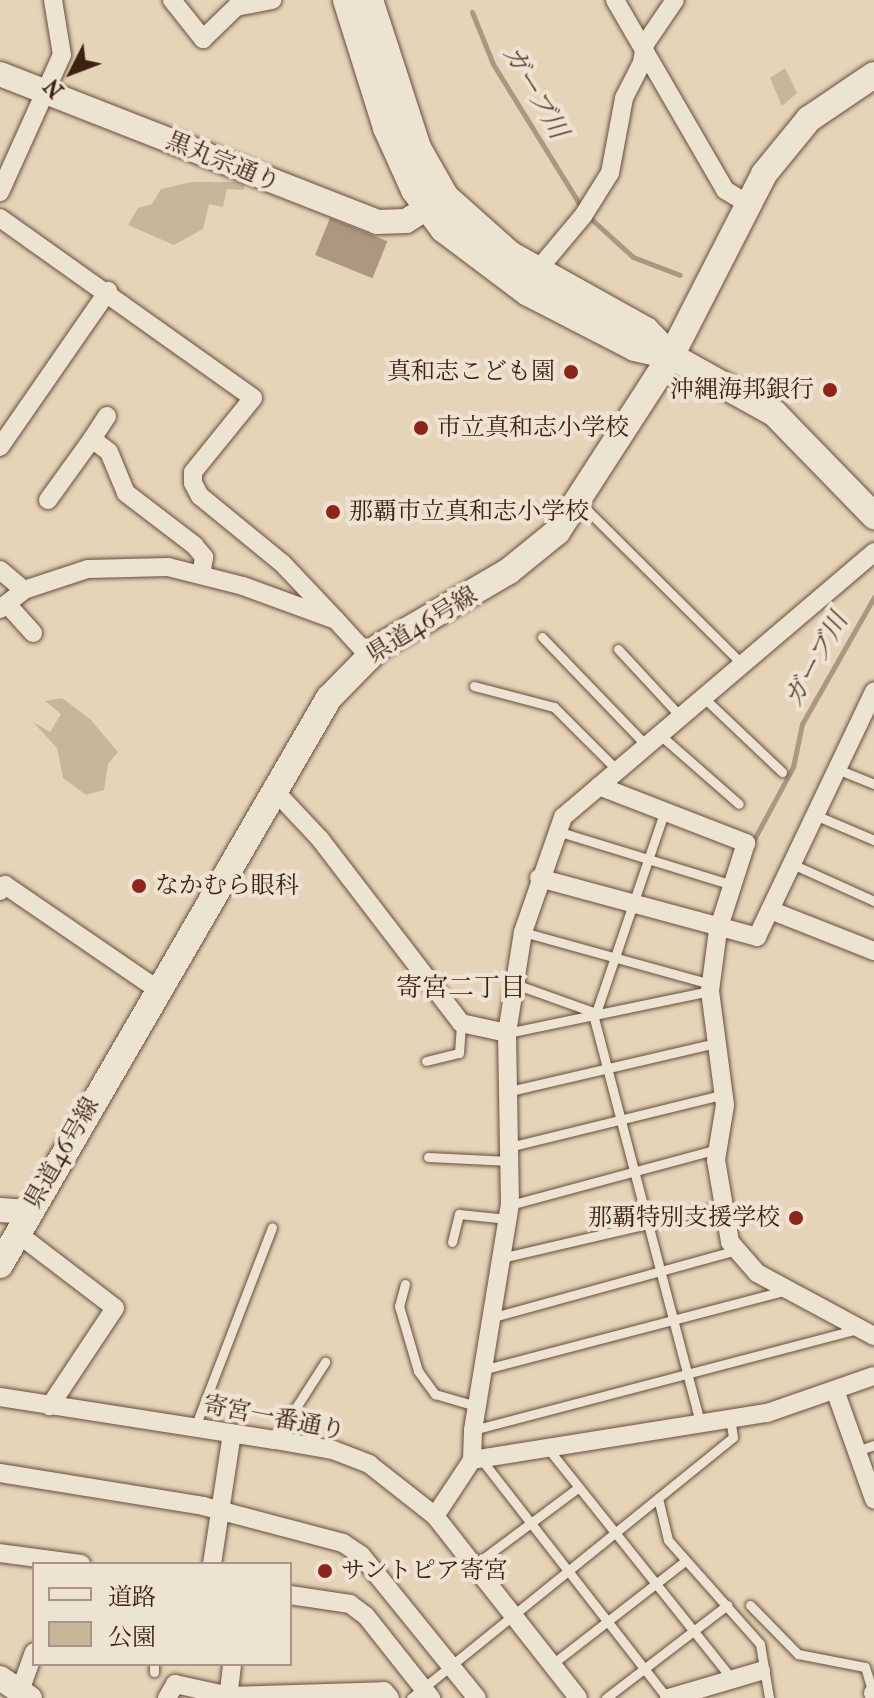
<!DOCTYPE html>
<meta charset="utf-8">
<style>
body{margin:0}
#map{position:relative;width:874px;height:1698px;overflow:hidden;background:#e5d4b9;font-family:"IM FELL French Canon","Noto Serif JP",serif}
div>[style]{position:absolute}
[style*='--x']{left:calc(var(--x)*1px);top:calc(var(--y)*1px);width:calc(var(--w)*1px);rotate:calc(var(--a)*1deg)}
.green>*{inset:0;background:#c8b69c}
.water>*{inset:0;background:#ac9780;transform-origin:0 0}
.stream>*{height:5px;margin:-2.5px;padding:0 2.5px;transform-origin:2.5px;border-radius:2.5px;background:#ac9780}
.roads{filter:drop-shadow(0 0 2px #664e3b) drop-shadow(0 0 2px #664e3b)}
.service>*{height:9px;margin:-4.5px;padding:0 4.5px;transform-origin:4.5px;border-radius:4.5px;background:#eee3d2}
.minor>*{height:18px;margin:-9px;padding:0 9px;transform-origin:9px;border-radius:9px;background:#eee3d2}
.tertiary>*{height:24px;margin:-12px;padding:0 12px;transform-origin:12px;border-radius:12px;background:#eee3d2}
.secondary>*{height:26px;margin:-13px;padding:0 13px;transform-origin:13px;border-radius:13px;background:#eee3d2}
.dots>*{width:22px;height:22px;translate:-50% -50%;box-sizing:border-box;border:4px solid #eee3d2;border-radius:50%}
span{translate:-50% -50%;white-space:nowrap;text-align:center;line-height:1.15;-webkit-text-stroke:8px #eee3d2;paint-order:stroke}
.street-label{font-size:24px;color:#3c2211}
.poi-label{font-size:24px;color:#3c2211}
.right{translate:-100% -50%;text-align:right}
.left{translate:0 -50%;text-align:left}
.water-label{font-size:26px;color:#5e4532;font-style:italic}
.neighbourhood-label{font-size:26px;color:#3c2211}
.legend{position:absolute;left:32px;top:1562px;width:260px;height:104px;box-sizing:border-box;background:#eee3d2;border:2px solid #a79685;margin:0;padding:10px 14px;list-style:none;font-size:24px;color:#3c2211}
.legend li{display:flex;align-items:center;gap:16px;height:40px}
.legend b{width:40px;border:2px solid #a79685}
.north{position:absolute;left:32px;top:32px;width:80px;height:80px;-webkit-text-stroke:6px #eee3d2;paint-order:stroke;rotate:228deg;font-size:22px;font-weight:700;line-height:32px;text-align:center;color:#3c2211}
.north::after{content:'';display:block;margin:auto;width:28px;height:36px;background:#3c2211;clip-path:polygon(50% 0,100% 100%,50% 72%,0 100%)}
</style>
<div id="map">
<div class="green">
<div style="clip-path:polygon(785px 68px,797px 93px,782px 106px,770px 78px)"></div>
<div style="clip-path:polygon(192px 182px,245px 182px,244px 190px,227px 189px,223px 207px,209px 204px,203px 229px,174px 245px,128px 225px,138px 208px,152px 204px,161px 189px)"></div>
<div style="clip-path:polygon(62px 698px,90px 719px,118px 752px,108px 764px,104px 790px,86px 795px,63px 778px,57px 748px,33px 722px,50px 732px,61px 714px,45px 701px)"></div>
</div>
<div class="water">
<div style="left:330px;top:218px;width:62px;height:40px;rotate:22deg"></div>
</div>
<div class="stream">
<div style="--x:472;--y:12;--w:56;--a:68"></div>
<div style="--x:493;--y:64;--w:172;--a:58.3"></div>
<div style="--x:589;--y:217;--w:59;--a:42.3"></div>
<div style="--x:633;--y:257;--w:50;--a:21"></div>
<div style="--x:751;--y:845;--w:89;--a:-61.7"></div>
<div style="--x:793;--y:767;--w:44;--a:-78.2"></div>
<div style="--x:802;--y:724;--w:146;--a:-60.4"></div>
</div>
<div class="roads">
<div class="service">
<div style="--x:580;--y:503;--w:228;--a:44.8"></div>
<div style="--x:542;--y:637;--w:150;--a:46.1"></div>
<div style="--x:618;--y:649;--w:91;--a:47.2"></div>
<div style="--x:474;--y:686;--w:83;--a:14.7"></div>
<div style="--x:554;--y:707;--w:89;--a:45"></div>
<div style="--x:703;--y:697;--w:109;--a:43.5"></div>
<div style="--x:659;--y:734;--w:106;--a:41.2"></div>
<div style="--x:837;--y:769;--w:40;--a:22"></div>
<div style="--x:665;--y:810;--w:220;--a:108.8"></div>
<div style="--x:594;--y:1018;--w:419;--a:75.3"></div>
<div style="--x:815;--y:815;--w:64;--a:23"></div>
<div style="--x:557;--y:831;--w:184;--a:17.1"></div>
<div style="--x:790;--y:863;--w:92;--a:24.3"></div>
<div style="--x:523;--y:932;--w:195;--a:15.5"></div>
<div style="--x:515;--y:984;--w:86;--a:19.7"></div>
<div style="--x:507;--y:1033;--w:207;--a:-11.7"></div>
<div style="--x:426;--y:1061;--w:34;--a:-14"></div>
<div style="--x:459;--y:1053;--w:30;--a:-86"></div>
<div style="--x:510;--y:1091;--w:212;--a:-13.1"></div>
<div style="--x:509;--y:1147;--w:221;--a:-13.8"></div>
<div style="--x:428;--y:1157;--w:82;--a:2.8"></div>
<div style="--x:510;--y:1205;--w:214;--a:-15.1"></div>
<div style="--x:452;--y:1242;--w:29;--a:-76"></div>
<div style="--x:459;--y:1214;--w:49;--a:5.8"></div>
<div style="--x:501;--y:1258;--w:229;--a:-13.1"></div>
<div style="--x:405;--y:1284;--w:23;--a:105"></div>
<div style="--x:399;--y:1306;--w:68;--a:73.7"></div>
<div style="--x:418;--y:1371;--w:29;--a:54"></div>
<div style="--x:435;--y:1394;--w:43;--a:16.3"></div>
<div style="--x:490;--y:1318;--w:256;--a:-15.4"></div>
<div style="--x:482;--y:1370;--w:312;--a:-14.7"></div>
<div style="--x:195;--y:1427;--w:214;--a:-68.9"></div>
<div style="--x:473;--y:1430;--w:398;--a:-14.7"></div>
<div style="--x:275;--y:1440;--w:93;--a:-57.3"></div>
<div style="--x:550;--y:1451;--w:290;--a:51.4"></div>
<div style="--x:856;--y:1451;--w:19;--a:-18"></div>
<div style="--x:481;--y:1459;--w:303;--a:52.1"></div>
<div style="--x:658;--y:1498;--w:43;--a:76.6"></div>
<div style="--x:668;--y:1540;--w:139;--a:48.5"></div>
<div style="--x:760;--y:1644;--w:55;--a:80.5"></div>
<div style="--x:473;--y:1566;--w:132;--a:-36.7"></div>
<div style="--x:750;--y:1605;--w:69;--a:45.6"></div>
<div style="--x:798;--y:1654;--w:68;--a:11"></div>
<div style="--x:865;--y:1667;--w:27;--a:73"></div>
<div style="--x:551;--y:1665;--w:168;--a:-37.8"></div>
<div style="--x:154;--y:1672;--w:8;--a:-90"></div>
<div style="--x:411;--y:1698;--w:414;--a:-39"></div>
<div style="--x:733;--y:1437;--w:18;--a:-99"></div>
<div style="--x:606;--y:1698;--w:153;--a:-37.5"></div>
</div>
<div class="minor">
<div style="--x:172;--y:0;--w:50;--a:51.5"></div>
<div style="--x:203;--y:39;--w:46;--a:-44.1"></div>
<div style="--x:236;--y:7;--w:37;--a:-11"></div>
<div style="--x:615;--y:0;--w:220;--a:59.9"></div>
<div style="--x:725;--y:190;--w:26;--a:31"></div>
<div style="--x:0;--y:192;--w:150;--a:-65.7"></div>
<div style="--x:62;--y:55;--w:56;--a:-99.3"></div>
<div style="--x:0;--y:218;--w:310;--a:35.4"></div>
<div style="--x:253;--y:398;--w:95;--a:129"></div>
<div style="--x:193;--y:472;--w:11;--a:90"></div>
<div style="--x:193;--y:483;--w:15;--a:62"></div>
<div style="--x:200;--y:496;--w:107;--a:39.3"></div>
<div style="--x:283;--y:564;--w:77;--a:46.6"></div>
<div style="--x:536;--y:272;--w:73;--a:-50"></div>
<div style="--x:583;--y:216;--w:51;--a:-57.9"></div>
<div style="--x:610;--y:173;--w:76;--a:-79.4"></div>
<div style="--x:624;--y:98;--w:39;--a:-63"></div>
<div style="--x:642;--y:63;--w:19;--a:-81"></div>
<div style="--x:645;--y:44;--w:53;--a:-55.7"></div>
<div style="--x:107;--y:416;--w:27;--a:123"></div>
<div style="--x:92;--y:439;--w:21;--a:37"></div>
<div style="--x:109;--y:452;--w:44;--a:67.5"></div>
<div style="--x:126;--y:493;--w:86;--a:37.4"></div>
<div style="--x:194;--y:545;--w:16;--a:50"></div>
<div style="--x:204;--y:557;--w:18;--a:99"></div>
<div style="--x:0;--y:447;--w:190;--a:-55.3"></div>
<div style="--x:48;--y:500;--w:75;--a:-54.2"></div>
<div style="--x:0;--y:570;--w:31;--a:40"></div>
<div style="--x:7;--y:604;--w:39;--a:48"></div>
<div style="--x:0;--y:609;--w:31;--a:-38"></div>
<div style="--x:24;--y:590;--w:67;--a:-18.2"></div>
<div style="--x:88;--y:569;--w:80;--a:-1.4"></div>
<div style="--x:168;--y:567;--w:77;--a:14.2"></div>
<div style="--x:243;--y:586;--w:99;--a:20.1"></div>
<div style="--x:336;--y:620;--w:47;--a:47.6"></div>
<div style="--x:599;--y:786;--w:158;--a:21.2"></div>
<div style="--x:746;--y:843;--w:91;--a:107.8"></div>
<div style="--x:718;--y:930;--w:62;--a:97.5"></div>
<div style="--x:710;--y:991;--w:115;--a:82.5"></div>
<div style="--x:725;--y:1105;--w:56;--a:99.3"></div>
<div style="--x:716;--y:1160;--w:83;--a:80.3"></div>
<div style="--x:730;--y:1242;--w:41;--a:48.9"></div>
<div style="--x:757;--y:1273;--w:133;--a:28.3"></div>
<div style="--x:274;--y:790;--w:67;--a:46.8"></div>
<div style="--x:320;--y:839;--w:232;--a:52.5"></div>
<div style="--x:461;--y:1023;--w:47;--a:12.3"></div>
<div style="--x:539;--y:878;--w:226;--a:15.1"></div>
<div style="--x:757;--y:937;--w:272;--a:-64.5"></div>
<div style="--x:0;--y:891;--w:8;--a:-50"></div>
<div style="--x:5;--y:885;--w:184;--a:34.4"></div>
<div style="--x:770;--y:910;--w:112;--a:21.5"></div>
<div style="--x:17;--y:1233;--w:123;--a:37.4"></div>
<div style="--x:115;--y:1308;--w:118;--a:123.6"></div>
<div style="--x:836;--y:1393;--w:113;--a:70.3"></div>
<div style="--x:0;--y:1397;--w:278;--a:8.9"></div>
<div style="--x:275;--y:1440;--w:59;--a:9.8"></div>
<div style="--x:333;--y:1450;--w:39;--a:21"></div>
<div style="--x:369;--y:1464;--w:84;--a:38.2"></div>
<div style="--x:435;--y:1516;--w:231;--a:51.8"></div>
<div style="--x:472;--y:1460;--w:299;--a:-9.1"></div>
<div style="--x:767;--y:1413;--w:113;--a:-19.1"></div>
<div style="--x:0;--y:1473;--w:206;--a:9.2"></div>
<div style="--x:203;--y:1506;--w:145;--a:14.8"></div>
<div style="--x:343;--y:1543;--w:22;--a:34"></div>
<div style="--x:361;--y:1555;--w:184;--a:51"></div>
<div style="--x:435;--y:1516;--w:67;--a:-56.5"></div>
<div style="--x:472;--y:1460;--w:30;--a:-88"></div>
<div style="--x:473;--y:1430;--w:228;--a:-80.7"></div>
<div style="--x:510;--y:1205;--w:172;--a:-91"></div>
<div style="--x:507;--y:1033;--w:102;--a:-81"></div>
<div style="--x:523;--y:932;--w:122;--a:-70.8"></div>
<div style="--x:563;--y:817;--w:409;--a:-40.4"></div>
<div style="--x:0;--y:1553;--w:82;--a:7.7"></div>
<div style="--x:212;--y:1564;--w:132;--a:-81.3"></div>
<div style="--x:290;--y:1595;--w:61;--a:8.5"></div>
<div style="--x:350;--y:1604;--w:20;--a:37"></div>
<div style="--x:366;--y:1616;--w:105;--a:51.6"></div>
<div style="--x:20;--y:1691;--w:41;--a:-70.3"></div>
<div style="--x:873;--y:1693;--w:2;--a:63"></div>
<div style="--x:167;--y:1698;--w:16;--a:-60"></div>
<div style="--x:175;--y:1684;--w:55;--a:12.5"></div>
<div style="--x:229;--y:1696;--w:155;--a:-1.8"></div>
<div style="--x:384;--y:1691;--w:9;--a:49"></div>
<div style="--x:228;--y:1698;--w:34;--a:-83"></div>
<div style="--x:669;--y:1698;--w:96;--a:-16.4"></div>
</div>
<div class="tertiary">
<div style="--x:0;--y:74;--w:405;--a:21.4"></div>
<div style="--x:377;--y:222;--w:29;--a:-2"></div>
<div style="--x:406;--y:221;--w:44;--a:-31.9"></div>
<div style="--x:0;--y:1210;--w:28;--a:4"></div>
<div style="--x:0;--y:1678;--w:36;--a:34"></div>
</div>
<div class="secondary">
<div style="--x:346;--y:0;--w:134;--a:72.6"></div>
<div style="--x:386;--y:128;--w:68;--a:65.7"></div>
<div style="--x:414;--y:190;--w:49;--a:53.4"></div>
<div style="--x:443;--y:229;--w:106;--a:37"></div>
<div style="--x:528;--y:293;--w:120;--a:27.2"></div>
<div style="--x:635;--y:348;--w:37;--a:13"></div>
<div style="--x:671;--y:356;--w:118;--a:29"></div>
<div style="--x:774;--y:413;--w:144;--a:45.8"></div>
<div style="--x:370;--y:0;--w:156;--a:72"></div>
<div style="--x:418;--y:148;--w:56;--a:60.3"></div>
<div style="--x:446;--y:197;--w:86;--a:41.7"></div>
<div style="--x:510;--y:254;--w:156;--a:29.2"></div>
<div style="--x:646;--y:330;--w:36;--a:46"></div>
<div style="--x:0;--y:1265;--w:656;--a:-59.88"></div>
<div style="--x:329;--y:698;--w:71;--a:-45.6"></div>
<div style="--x:379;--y:647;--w:151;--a:-30.3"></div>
<div style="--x:509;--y:571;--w:62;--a:-39.1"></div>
<div style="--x:557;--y:532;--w:210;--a:-57.1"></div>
<div style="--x:671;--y:356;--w:204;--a:-62.9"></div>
<div style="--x:764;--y:174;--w:71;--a:-50.7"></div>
<div style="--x:809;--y:119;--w:78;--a:-34.1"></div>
</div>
</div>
<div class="dots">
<div style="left:571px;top:372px;background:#8f2418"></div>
<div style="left:830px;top:390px;background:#8f2418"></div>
<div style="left:421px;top:428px;background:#8f2418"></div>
<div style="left:333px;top:512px;background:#8f2418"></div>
<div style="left:139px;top:886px;background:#8f2418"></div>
<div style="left:796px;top:1218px;background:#8f2418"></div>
<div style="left:325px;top:1571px;background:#8f2418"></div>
</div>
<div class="street-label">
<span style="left:223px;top:162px;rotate:22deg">黒丸宗通り</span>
<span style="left:422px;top:625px;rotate:-31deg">県道46号線</span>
<span style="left:62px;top:1153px;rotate:-60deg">県道46号線</span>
<span style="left:274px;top:1418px;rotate:11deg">寄宮一番通り</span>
</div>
<div class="poi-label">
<span class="right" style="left:555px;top:372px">真和志こども園</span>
<span class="right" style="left:814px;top:390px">沖縄海邦銀行</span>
<span class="left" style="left:437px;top:428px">市立真和志小学校</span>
<span class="left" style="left:349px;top:512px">那覇市立真和志小学校</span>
<span class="left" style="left:155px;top:886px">なかむら眼科</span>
<span class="right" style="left:780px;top:1218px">那覇特別支援学校</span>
<span class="left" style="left:341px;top:1571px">サントピア寄宮</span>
</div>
<div class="water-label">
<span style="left:535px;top:92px;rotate:60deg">ガーブ川</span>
<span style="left:816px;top:660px;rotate:-61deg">ガーブ川</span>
</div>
<div class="neighbourhood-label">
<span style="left:461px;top:988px">寄宮二丁目</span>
</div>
<ul class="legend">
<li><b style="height:10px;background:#eee3d2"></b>道路</li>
<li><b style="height:22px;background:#c8b69c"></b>公園</li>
</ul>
<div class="north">N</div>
</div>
